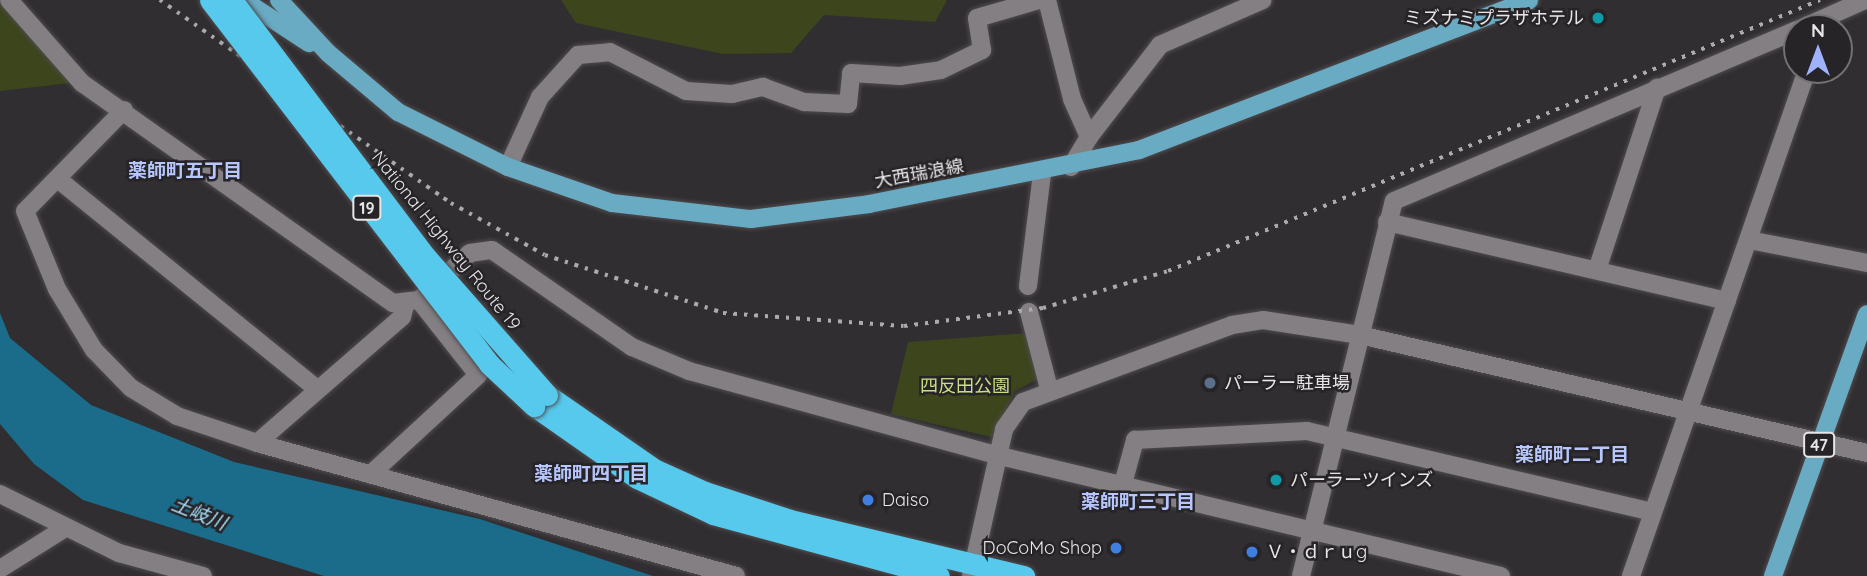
<!DOCTYPE html>
<meta charset="utf-8">
<style>
body{margin:0}
#map{position:relative;width:1867px;height:576px;overflow:hidden;background:#312e31;font-family:Quicksand,"Noto Sans JP",sans-serif}
div>[style]{position:absolute}
[style*='--x']{left:calc(var(--x)*1px);top:calc(var(--y)*1px);width:calc(var(--w)*1px);rotate:calc(var(--a)*1deg)}
.green>*{inset:0;background:#3c451c}
.water>*{inset:0;background:#1b6b8a}
.roads{filter:drop-shadow(0 0 2px #4f4c4f) drop-shadow(0 0 2px #4f4c4f)}
.minor>*{height:18px;margin:-9px;padding:0 9px;transform-origin:9px;border-radius:9px;background:#837f83}
.major>*{height:18px;margin:-9px;padding:0 9px;transform-origin:9px;border-radius:9px;background:#68abc3}
.highway>*{height:21px;margin:-10.5px;padding:0 10.5px;transform-origin:10.5px;border-radius:10.5px;background:#56c9ed}
.rail>*{height:3.5px;margin-top:-1.75px;transform-origin:0;background:repeating-linear-gradient(90deg,#acaaac 0 3.5px,transparent 0 10.5px)}
.bridges{filter:drop-shadow(0 0 2px #4f4c4f) drop-shadow(0 0 2px #4f4c4f)}
.highway-bridge>*{height:21px;margin:-10.5px;padding:0 10.5px;transform-origin:10.5px;border-radius:10.5px;background:#56c9ed}
.dots>*{width:19px;height:19px;translate:-50% -50%;box-sizing:border-box;border:4px solid #272427;border-radius:50%}
span{translate:-50% -50%;white-space:nowrap;text-align:center;line-height:1.15;-webkit-text-stroke:5px #272427;paint-order:stroke}
.shield-label span{padding:2px 5px;background:#272427;border:2px solid;border-radius:5px;-webkit-text-stroke-width:0}
.shield-label{font-size:16px;color:#e7e5e7;font-weight:700}
.poi-label{font-size:18px;color:#e7e5e7}
.right{translate:-100% -50%;text-align:right}
.left{translate:0 -50%;text-align:left}
.street-label{font-size:18px;color:#e7e5e7}
.park-label{font-size:18px;color:#c8de83}
.neighbourhood-label{font-size:19px;color:#b7c7fe;font-weight:700}
.water-label{font-size:19px;color:#a5e0fc;font-style:italic}
.north{position:absolute;left:1783px;top:14px;width:70px;height:70px;box-sizing:border-box;background:#272427;border:2px solid #747174;border-radius:50%;rotate:0deg;font-size:19px;font-weight:700;line-height:28px;text-align:center;color:#e7e5e7}
.north::after{content:'';display:block;margin:auto;width:24px;height:32px;background:#9fb3fd;clip-path:polygon(50% 0,100% 100%,50% 72%,0 100%)}
</style>
<div id="map">
<div class="green">
<div style="clip-path:polygon(561px 0,947px 0,935px 22px,824px 15px,791px 53px,723px 54px,576px 23px)"></div>
<div style="clip-path:polygon(0 2px,71px 83px,0 91px)"></div>
<div style="clip-path:polygon(1028px 333px,1042px 377px,1015px 391px,992px 437px,891px 414px,908px 342px)"></div>
</div>
<div class="water">
<div style="clip-path:polygon(0 313px,10px 338px,91px 405px,234px 462px,480px 519px,653px 576px,324px 576px,83px 500px,34px 464px,0 424px)"></div>
</div>
<div class="roads">
<div class="minor">
<div style="--x:9;--y:0;--w:111;--a:48.7"></div>
<div style="--x:82;--y:83;--w:381;--a:35.3"></div>
<div style="--x:393;--y:303;--w:26;--a:-7"></div>
<div style="--x:419;--y:300;--w:69;--a:-42.7"></div>
<div style="--x:470;--y:253;--w:22;--a:-8"></div>
<div style="--x:492;--y:250;--w:170;--a:34.7"></div>
<div style="--x:632;--y:347;--w:62;--a:22.8"></div>
<div style="--x:689;--y:371;--w:322;--a:15.3"></div>
<div style="--x:1000;--y:456;--w:515;--a:13.47"></div>
<div style="--x:1047;--y:0;--w:102;--a:75.8"></div>
<div style="--x:1072;--y:99;--w:42;--a:65.9"></div>
<div style="--x:1089;--y:137;--w:35;--a:121"></div>
<div style="--x:1802;--y:28;--w:69;--a:-24"></div>
<div style="--x:124;--y:110;--w:141;--a:134.4"></div>
<div style="--x:25;--y:211;--w:84;--a:67.7"></div>
<div style="--x:57;--y:289;--w:71;--a:58.8"></div>
<div style="--x:94;--y:350;--w:53;--a:45.8"></div>
<div style="--x:131;--y:388;--w:54;--a:31.3"></div>
<div style="--x:177;--y:416;--w:84;--a:18.6"></div>
<div style="--x:257;--y:443;--w:497;--a:15.5"></div>
<div style="--x:1089;--y:137;--w:116;--a:-52.3"></div>
<div style="--x:1160;--y:45;--w:112;--a:-23.6"></div>
<div style="--x:508;--y:167;--w:77;--a:-65.4"></div>
<div style="--x:540;--y:97;--w:57;--a:-47.9"></div>
<div style="--x:578;--y:55;--w:32;--a:-5"></div>
<div style="--x:610;--y:52;--w:85;--a:27.2"></div>
<div style="--x:686;--y:91;--w:46;--a:3.7"></div>
<div style="--x:732;--y:94;--w:32;--a:-13"></div>
<div style="--x:763;--y:87;--w:44;--a:20.1"></div>
<div style="--x:804;--y:102;--w:44;--a:2.6"></div>
<div style="--x:848;--y:104;--w:31;--a:-84"></div>
<div style="--x:851;--y:73;--w:49;--a:3.5"></div>
<div style="--x:900;--y:76;--w:41;--a:-8.3"></div>
<div style="--x:941;--y:70;--w:46;--a:-26"></div>
<div style="--x:982;--y:50;--w:32;--a:-99"></div>
<div style="--x:977;--y:18;--w:65;--a:-16.2"></div>
<div style="--x:59;--y:180;--w:332;--a:39"></div>
<div style="--x:1387;--y:222;--w:349;--a:13.1"></div>
<div style="--x:1749;--y:240;--w:120;--a:11"></div>
<div style="--x:1597;--y:270;--w:192;--a:-71.8"></div>
<div style="--x:1028;--y:286;--w:114;--a:-82.9"></div>
<div style="--x:1029;--y:312;--w:80;--a:75.4"></div>
<div style="--x:257;--y:443;--w:192;--a:-41"></div>
<div style="--x:402;--y:317;--w:11;--a:-75"></div>
<div style="--x:373;--y:472;--w:143;--a:-42.7"></div>
<div style="--x:478;--y:375;--w:95;--a:-128.2"></div>
<div style="--x:1123;--y:484;--w:46;--a:-74.7"></div>
<div style="--x:1135;--y:440;--w:172;--a:-3"></div>
<div style="--x:1307;--y:431;--w:355;--a:13.2"></div>
<div style="--x:0;--y:494;--w:133;--a:26.4"></div>
<div style="--x:119;--y:553;--w:87;--a:15.3"></div>
<div style="--x:0;--y:569;--w:73;--a:-32.2"></div>
<div style="--x:971;--y:576;--w:151;--a:-77.3"></div>
<div style="--x:1004;--y:429;--w:33;--a:-55"></div>
<div style="--x:1023;--y:402;--w:223;--a:-20.2"></div>
<div style="--x:1232;--y:325;--w:31;--a:-9"></div>
<div style="--x:1263;--y:320;--w:98;--a:8.8"></div>
<div style="--x:1360;--y:335;--w:521;--a:13.1"></div>
<div style="--x:1301;--y:576;--w:386;--a:-76.1"></div>
<div style="--x:1394;--y:201;--w:438;--a:-23"></div>
<div style="--x:1631;--y:576;--w:536;--a:-70.82"></div>
</div>
<div class="major">
<div style="--x:243;--y:0;--w:79;--a:33.1"></div>
<div style="--x:279;--y:0;--w:72;--a:47.2"></div>
<div style="--x:328;--y:53;--w:92;--a:40.1"></div>
<div style="--x:398;--y:112;--w:123;--a:26.6"></div>
<div style="--x:508;--y:167;--w:110;--a:19.1"></div>
<div style="--x:612;--y:203;--w:140;--a:6.6"></div>
<div style="--x:751;--y:219;--w:119;--a:-7.2"></div>
<div style="--x:869;--y:204;--w:275;--a:-11.3"></div>
<div style="--x:1139;--y:150;--w:418;--a:-21"></div>
<div style="--x:1773;--y:576;--w:278;--a:-70.3"></div>
</div>
<div class="highway">
<div style="--x:547;--y:395;--w:130;--a:34.7"></div>
<div style="--x:654;--y:469;--w:56;--a:24.3"></div>
<div style="--x:705;--y:492;--w:89;--a:18.2"></div>
<div style="--x:790;--y:520;--w:241;--a:13.5"></div>
<div style="--x:534;--y:406;--w:126;--a:35"></div>
<div style="--x:637;--y:478;--w:84;--a:25.3"></div>
<div style="--x:713;--y:514;--w:234;--a:15.3"></div>
</div>
</div>
<div class="rail">
<div style="--x:160;--y:0;--w:355;--a:34.9"></div>
<div style="--x:451;--y:203;--w:107;--a:29"></div>
<div style="--x:545;--y:255;--w:187;--a:18"></div>
<div style="--x:723;--y:313;--w:181;--a:4.1"></div>
<div style="--x:904;--y:326;--w:140;--a:-7.4"></div>
<div style="--x:1043;--y:308;--w:130;--a:-16.5"></div>
<div style="--x:1168;--y:271;--w:706;--a:-22.57"></div>
</div>
<div class="bridges">
<div class="highway-bridge">
<div style="--x:210;--y:0;--w:459;--a:52.5"></div>
<div style="--x:489;--y:364;--w:62;--a:43"></div>
<div style="--x:232;--y:0;--w:321;--a:53"></div>
<div style="--x:425;--y:256;--w:185;--a:48.7"></div>
</div>
</div>
<div class="dots">
<div style="left:1598px;top:18px;background:#0f9aa8"></div>
<div style="left:1210px;top:383px;background:#5c6f8a"></div>
<div style="left:1276px;top:480px;background:#0f9aa8"></div>
<div style="left:868px;top:500px;background:#3f7fe0"></div>
<div style="left:1116px;top:548px;background:#3f7fe0"></div>
<div style="left:1252px;top:552px;background:#3f7fe0"></div>
</div>
<div class="shield-label">
<span style="left:367px;top:208px">19</span>
<span style="left:1819px;top:445px">47</span>
</div>
<div class="poi-label">
<span class="right" style="left:1584px;top:18px">ミズナミプラザホテル</span>
<span class="left" style="left:1224px;top:383px">パーラー駐車場</span>
<span class="left" style="left:1290px;top:480px">パーラーツインズ</span>
<span class="left" style="left:882px;top:500px">Daiso</span>
<span class="right" style="left:1102px;top:548px">DoCoMo Shop</span>
<span class="left" style="left:1266px;top:552px">Ｖ・ｄｒｕg</span>
</div>
<div class="street-label">
<span style="left:919px;top:174px;rotate:-10deg">大西瑞浪線</span>
<span style="left:446px;top:241px;rotate:51deg">National Highway Route 19</span>
</div>
<div class="park-label">
<span style="left:965px;top:386px">四反田公園</span>
</div>
<div class="neighbourhood-label">
<span style="left:185px;top:171px">薬師町五丁目</span>
<span style="left:1572px;top:455px">薬師町二丁目</span>
<span style="left:591px;top:474px">薬師町四丁目</span>
<span style="left:1138px;top:502px">薬師町三丁目</span>
</div>
<div class="water-label">
<span style="left:199px;top:514px;rotate:22deg">土岐川</span>
</div>
<div class="north">N</div>
</div>
